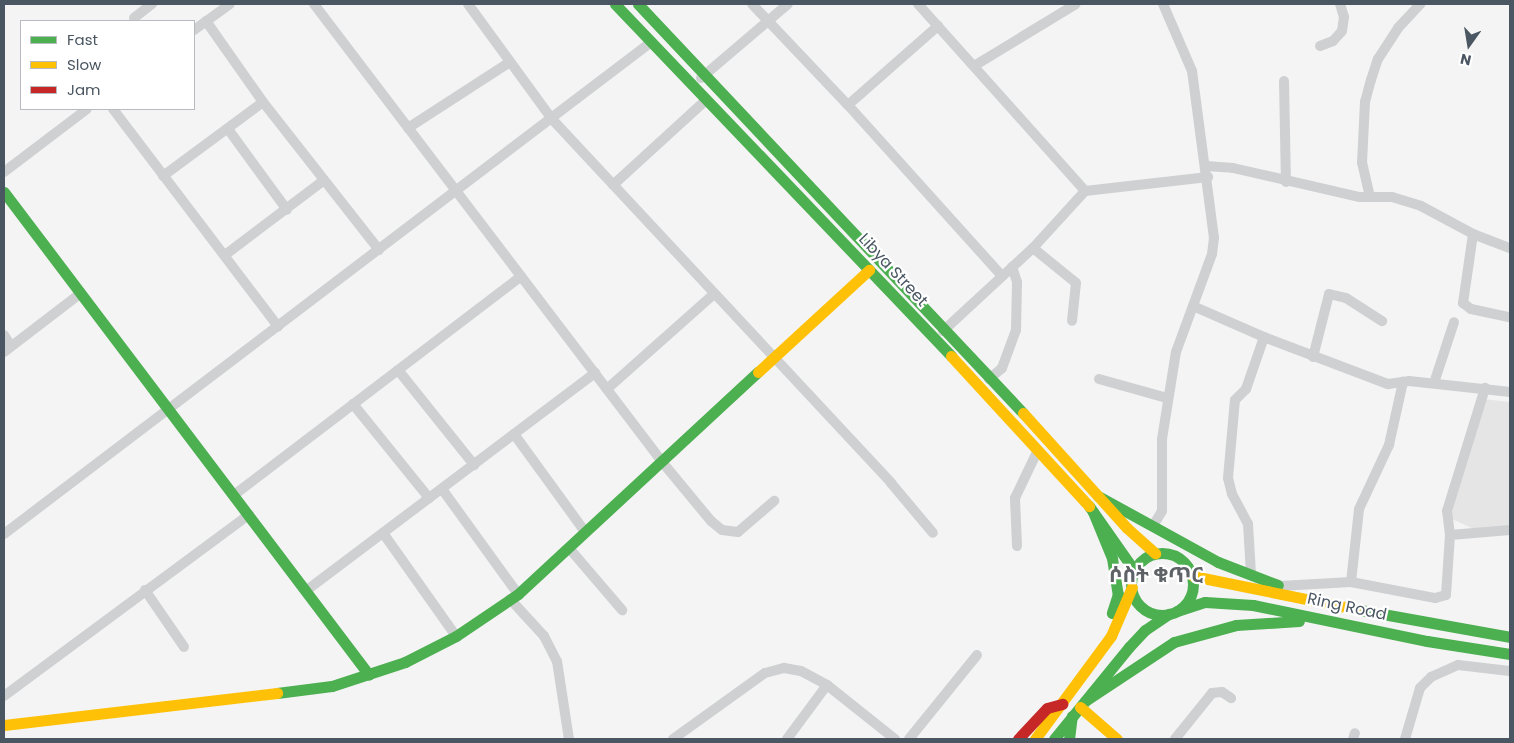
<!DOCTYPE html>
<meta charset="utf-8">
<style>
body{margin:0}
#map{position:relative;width:1514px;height:743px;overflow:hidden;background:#f4f4f4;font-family:Poppins,"Noto Sans Ethiopic",sans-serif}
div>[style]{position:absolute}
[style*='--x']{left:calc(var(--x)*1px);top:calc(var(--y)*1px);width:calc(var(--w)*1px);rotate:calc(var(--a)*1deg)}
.education>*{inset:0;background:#e6e5e6}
.street>*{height:10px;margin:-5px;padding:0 5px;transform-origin:5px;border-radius:5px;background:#ced0d2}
.fast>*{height:11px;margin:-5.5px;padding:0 5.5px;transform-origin:5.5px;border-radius:5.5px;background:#4caf50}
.fast>.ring{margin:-5.5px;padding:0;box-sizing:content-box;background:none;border:11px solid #4caf50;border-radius:50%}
.slow>*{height:11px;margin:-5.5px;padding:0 5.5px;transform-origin:5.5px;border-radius:5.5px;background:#ffc107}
.jam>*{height:11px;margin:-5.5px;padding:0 5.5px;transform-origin:5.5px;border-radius:5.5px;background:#c62828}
span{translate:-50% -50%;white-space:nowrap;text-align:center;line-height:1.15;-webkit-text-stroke:4.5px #fff;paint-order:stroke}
.street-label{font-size:16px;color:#4a5661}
.district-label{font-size:21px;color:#5f6368;font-weight:700}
.frame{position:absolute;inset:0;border:5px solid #4a5661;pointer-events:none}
.legend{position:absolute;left:20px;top:20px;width:175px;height:90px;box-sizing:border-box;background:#fff;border:1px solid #b7bbc0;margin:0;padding:6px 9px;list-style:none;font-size:15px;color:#4a5661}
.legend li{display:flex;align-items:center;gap:10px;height:25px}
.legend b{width:25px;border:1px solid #b7bbc0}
.north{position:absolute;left:1444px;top:20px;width:50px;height:50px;-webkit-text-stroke:4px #fff;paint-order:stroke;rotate:193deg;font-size:14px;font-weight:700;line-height:20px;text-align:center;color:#4a5661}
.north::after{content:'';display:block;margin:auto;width:18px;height:22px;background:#4a5661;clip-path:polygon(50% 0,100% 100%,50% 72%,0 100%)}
</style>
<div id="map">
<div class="education">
<div style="clip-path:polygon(1483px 399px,1510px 402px,1510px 527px,1476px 530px,1452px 519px,1453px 491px)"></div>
</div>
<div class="street">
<div style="--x:314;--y:4;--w:577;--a:52.75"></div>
<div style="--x:663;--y:463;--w:75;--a:50.4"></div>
<div style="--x:711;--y:521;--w:14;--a:39"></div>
<div style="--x:722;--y:530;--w:16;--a:7"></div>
<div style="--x:738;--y:532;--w:48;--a:-40.7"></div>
<div style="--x:468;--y:4;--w:141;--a:53.9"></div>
<div style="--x:551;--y:118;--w:499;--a:47"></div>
<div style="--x:891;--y:483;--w:65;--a:50"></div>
<div style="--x:752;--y:4;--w:139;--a:46.5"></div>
<div style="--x:848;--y:105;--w:230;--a:48"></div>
<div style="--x:918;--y:4;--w:251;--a:48.2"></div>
<div style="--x:134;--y:18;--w:23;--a:-38"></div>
<div style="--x:206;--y:21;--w:99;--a:54.9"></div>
<div style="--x:263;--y:102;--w:188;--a:51.9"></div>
<div style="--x:194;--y:30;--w:44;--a:-35.8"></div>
<div style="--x:1320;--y:46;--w:14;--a:-21"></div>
<div style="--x:1333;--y:41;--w:13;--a:-48"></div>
<div style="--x:1342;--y:31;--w:14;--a:-82"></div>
<div style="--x:1344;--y:17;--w:14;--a:-107"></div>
<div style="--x:974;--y:66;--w:119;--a:-31.3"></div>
<div style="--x:701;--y:78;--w:114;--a:-40.4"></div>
<div style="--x:1284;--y:81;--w:101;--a:88.9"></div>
<div style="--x:848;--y:105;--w:120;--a:-41.3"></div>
<div style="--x:113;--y:109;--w:273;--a:52.8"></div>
<div style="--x:408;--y:128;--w:121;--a:-32.9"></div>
<div style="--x:228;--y:129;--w:100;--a:53.9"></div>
<div style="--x:1206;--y:166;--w:27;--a:4"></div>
<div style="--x:1233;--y:168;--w:130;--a:12.9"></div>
<div style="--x:1360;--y:197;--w:32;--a:0"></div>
<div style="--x:1392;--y:197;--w:30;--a:17"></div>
<div style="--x:1421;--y:206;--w:59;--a:28.3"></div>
<div style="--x:1473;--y:234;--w:40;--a:21"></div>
<div style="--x:4;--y:172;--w:104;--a:-37.2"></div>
<div style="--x:163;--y:176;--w:124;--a:-36.5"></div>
<div style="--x:613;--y:185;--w:126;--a:-42.4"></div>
<div style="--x:1370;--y:197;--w:35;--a:-103"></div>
<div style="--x:1362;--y:163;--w:61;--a:-87.2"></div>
<div style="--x:1365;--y:102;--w:23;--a:-75"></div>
<div style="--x:1371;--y:80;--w:22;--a:-72"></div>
<div style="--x:1378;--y:59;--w:37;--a:-57"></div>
<div style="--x:1398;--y:28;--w:33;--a:-47"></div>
<div style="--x:1473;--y:234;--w:70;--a:98.2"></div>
<div style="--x:1463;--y:303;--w:10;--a:37"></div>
<div style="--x:1471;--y:309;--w:40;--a:12"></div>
<div style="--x:1033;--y:248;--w:55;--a:39.1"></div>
<div style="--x:1076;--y:283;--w:38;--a:96"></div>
<div style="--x:225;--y:255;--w:124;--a:-37.1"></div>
<div style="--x:1193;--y:306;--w:77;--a:23.6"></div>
<div style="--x:1264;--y:337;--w:133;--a:20.8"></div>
<div style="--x:1388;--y:384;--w:21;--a:-8"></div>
<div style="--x:1409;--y:381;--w:102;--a:6.2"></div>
<div style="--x:943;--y:331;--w:122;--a:-42.7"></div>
<div style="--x:1033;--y:248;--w:77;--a:-47.6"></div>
<div style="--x:1085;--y:191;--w:124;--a:-6.5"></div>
<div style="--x:4;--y:335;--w:13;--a:58"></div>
<div style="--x:4;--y:352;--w:97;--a:-37.5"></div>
<div style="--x:1313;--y:357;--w:65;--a:-75.7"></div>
<div style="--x:1329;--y:294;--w:17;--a:13"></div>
<div style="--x:1346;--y:298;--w:43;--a:32.6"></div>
<div style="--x:398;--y:370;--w:122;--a:51.3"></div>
<div style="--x:989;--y:379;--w:17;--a:-40"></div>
<div style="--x:1002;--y:368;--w:40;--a:-69.8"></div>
<div style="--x:1016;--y:330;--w:48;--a:-88.8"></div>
<div style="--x:1017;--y:282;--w:16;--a:-108"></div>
<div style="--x:1099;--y:379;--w:71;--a:15.6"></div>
<div style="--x:1434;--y:383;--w:64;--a:-71.8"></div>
<div style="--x:607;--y:389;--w:143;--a:-41.6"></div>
<div style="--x:353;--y:404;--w:121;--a:51"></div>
<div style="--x:514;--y:434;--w:122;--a:54"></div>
<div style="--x:442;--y:489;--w:130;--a:54.1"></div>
<div style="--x:234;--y:495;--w:361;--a:-37.3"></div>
<div style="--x:1153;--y:526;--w:17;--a:-59"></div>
<div style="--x:1162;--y:511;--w:72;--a:-90"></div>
<div style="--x:1162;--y:439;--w:88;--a:-80.9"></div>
<div style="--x:1176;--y:352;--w:104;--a:-69.8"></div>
<div style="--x:1212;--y:254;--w:16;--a:-83"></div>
<div style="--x:1214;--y:238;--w:168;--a:-97.5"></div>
<div style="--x:1192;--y:71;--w:73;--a:-113.4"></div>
<div style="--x:383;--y:533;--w:126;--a:54.7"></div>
<div style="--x:4;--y:534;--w:811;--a:-37.24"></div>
<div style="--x:1450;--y:535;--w:60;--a:-4.8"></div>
<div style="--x:1017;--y:546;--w:48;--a:-92.4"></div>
<div style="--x:1015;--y:498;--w:53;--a:-64.4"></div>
<div style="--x:569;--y:548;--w:82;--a:49.5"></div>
<div style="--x:1251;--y:574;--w:50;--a:-93.4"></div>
<div style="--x:1248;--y:524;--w:34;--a:-118"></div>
<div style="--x:1232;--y:494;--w:16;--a:-104"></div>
<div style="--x:1228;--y:478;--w:78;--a:-84.9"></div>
<div style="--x:1235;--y:400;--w:16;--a:-45"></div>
<div style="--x:1246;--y:389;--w:55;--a:-70.9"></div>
<div style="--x:1351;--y:582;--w:73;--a:-83.7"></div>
<div style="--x:1359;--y:509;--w:71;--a:-64.9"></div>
<div style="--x:1389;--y:445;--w:65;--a:-77.5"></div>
<div style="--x:1280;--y:586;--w:71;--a:-3.2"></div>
<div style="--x:1351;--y:582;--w:86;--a:10.8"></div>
<div style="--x:1435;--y:598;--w:11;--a:-15"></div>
<div style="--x:1446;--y:595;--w:60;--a:-86.2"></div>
<div style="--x:1450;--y:535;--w:24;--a:-97"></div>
<div style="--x:1447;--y:511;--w:129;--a:-72.8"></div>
<div style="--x:145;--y:590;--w:69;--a:55.6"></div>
<div style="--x:307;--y:590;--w:361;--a:-37"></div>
<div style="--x:510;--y:599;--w:50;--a:47.4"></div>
<div style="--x:544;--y:636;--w:28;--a:63"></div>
<div style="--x:557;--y:661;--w:79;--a:81.3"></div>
<div style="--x:4;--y:696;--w:305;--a:-36.5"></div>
<div style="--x:673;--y:739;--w:113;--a:-35.7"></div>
<div style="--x:765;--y:673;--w:20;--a:-15"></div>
<div style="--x:784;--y:668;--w:17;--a:10"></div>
<div style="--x:801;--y:671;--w:30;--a:28"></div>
<div style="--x:827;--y:685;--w:87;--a:38.5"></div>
<div style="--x:787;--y:739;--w:67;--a:-53.5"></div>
<div style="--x:909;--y:739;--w:108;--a:-51"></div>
<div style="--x:1175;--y:739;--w:59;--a:-51.2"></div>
<div style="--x:1212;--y:693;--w:10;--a:-6"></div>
<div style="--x:1222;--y:692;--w:11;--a:34"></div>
<div style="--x:1353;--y:739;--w:6;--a:-72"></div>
<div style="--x:1405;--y:739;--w:53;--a:-73.6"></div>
<div style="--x:1420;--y:688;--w:16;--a:-45"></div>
<div style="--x:1431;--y:677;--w:30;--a:-24"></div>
<div style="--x:1458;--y:665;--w:52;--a:6.6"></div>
</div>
<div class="fast">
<div style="--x:615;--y:4;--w:487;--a:46.3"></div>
<div style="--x:638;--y:4;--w:562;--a:46.73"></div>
<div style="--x:4;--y:192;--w:605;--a:52.92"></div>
<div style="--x:1098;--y:496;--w:137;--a:28.8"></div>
<div style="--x:1218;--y:562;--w:64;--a:21"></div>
<div style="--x:1089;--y:506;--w:78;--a:54.9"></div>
<div style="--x:1093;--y:512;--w:50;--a:67.6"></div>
<div style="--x:1112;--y:558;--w:36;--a:81"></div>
<div style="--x:1118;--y:594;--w:20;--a:108"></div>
<div class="ring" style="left:1131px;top:553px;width:51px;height:51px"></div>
<div style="--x:1355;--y:609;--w:158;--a:10.2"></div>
<div style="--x:1177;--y:611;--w:29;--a:-18"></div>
<div style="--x:1205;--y:602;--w:48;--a:3.6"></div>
<div style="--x:1253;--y:605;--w:178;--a:11.7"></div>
<div style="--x:1427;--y:641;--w:84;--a:8.9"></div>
<div style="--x:277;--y:693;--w:55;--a:-7.3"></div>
<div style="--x:332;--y:686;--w:77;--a:-18.2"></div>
<div style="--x:405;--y:662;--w:57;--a:-27"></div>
<div style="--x:456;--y:636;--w:75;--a:-34.1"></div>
<div style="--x:518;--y:594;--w:327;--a:-42.8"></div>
<div style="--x:1085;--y:701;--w:107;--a:-33.5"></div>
<div style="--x:1174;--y:642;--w:64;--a:-15.3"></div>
<div style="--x:1236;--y:625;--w:63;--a:-3.6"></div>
<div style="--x:1054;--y:739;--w:119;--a:-50.8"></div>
<div style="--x:1129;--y:647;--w:23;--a:-47"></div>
<div style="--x:1145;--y:630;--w:29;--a:-34"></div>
<div style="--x:1069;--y:739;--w:23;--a:-83"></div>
</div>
<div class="slow">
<div style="--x:951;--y:356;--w:204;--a:47.4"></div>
<div style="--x:758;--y:372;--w:151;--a:-42.6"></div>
<div style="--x:1023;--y:413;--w:155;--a:47.9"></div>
<div style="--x:1127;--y:528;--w:38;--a:42"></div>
<div style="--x:1193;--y:576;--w:165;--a:11.5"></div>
<div style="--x:1080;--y:707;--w:49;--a:40.9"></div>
<div style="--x:4;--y:725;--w:275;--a:-6.7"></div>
<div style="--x:1035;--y:739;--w:128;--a:-53.6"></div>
<div style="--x:1111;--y:636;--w:53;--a:-66.8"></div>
</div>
<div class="jam">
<div style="--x:1018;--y:739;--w:42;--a:-46.9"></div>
<div style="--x:1047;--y:708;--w:16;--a:-15"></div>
</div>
<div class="street-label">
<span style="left:893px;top:270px;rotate:47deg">Libya Street</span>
<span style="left:1347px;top:607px;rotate:12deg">Ring Road</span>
</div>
<div class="district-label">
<span style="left:1156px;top:575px">ሶስት ቁጥር</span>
</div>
<div class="frame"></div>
<ul class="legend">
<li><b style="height:6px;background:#4caf50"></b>Fast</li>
<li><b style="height:6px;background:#ffc107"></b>Slow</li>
<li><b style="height:6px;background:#c62828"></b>Jam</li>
</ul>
<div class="north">N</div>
</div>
